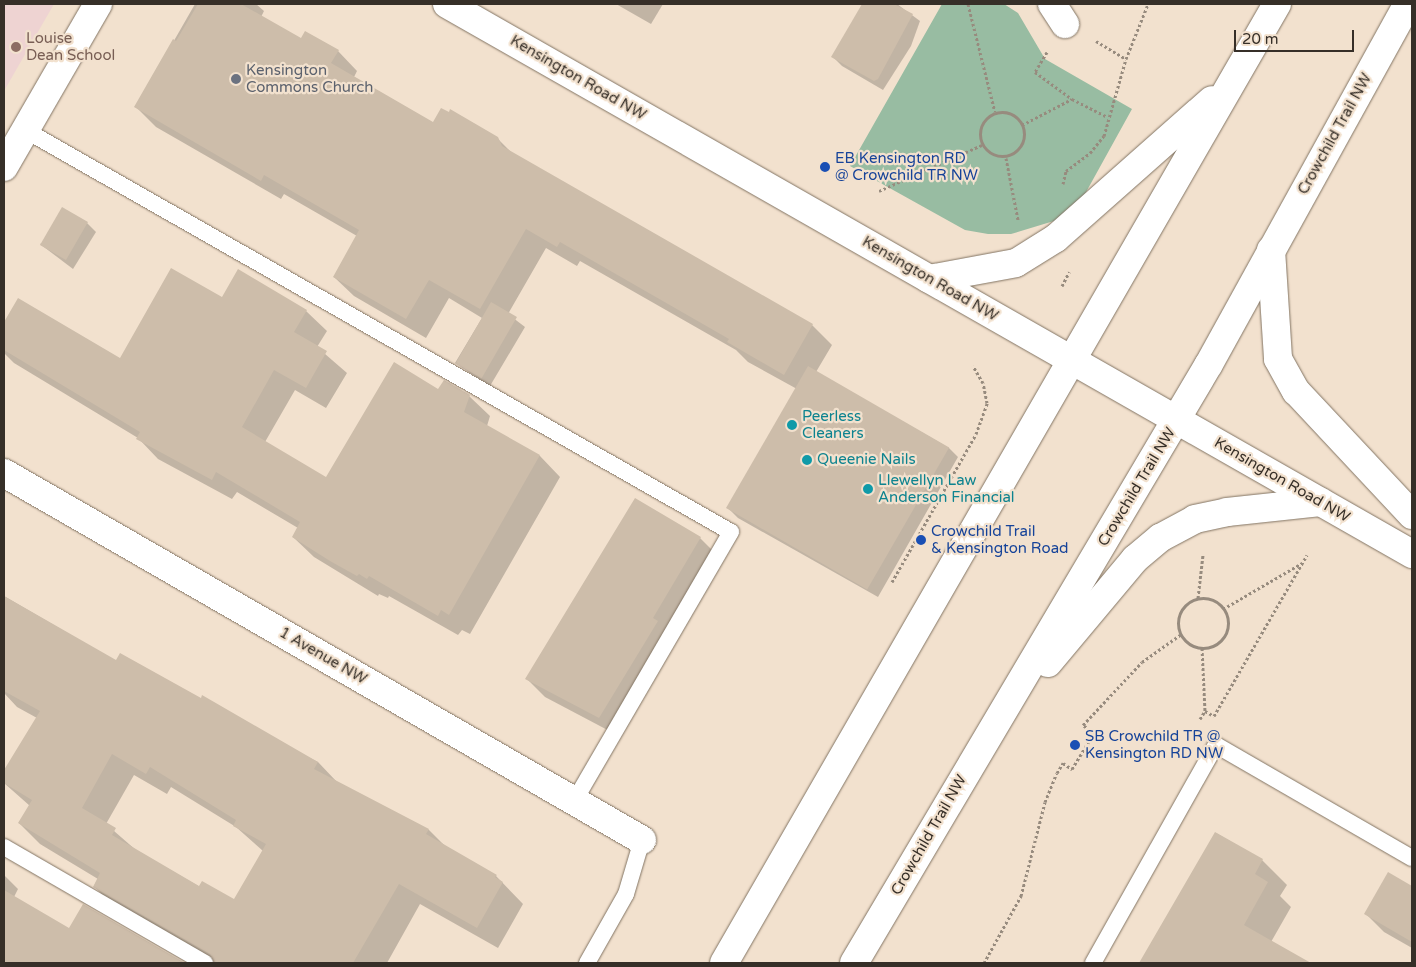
<!DOCTYPE html>
<style>
body{margin:0}
#map{position:relative;width:1416px;height:967px;overflow:hidden;background:#f2e1ce;font-family:"Varela Round",sans-serif}
div>[style]{position:absolute}
[style*='--x']{left:calc(var(--x)*1px);top:calc(var(--y)*1px);width:calc(var(--w)*1px);rotate:calc(var(--a)*1deg)}
.education>*{inset:0;background:#eed3d2}
.green>*{inset:0;background:#98bca2}
.shadow>*{inset:0;background:#0003}
.building>*{inset:0;background:#cdbdaa;transform-origin:0 0}
.path>*{height:3px;margin-top:-1.5px;transform-origin:0;background:repeating-linear-gradient(90deg,#978b7e 0 2.5px,transparent 0 5px)}
.path>.ring{margin:-1.5px;padding:0;box-sizing:content-box;background:none;border:3px solid #978b7e;border-radius:50%}
.roads{filter:drop-shadow(0 0 1px #827463) drop-shadow(0 0 1px #827463)}
.lane>*{height:16px;margin:-8px;padding:0 8px;transform-origin:8px;border-radius:8px;background:#fff}
.street>*{height:28px;margin:-14px;padding:0 14px;transform-origin:14px;border-radius:14px;background:#fff}
.secondary>*{height:28px;margin:-14px;padding:0 14px;transform-origin:14px;border-radius:14px;background:#fff}
.highway>*{height:28px;margin:-14px;padding:0 14px;transform-origin:14px;border-radius:14px;background:#fff}
.dots>*{width:14px;height:14px;translate:-50% -50%;box-sizing:border-box;border:2px solid #f2e1ce;border-radius:50%}
span{translate:-50% -50%;white-space:nowrap;text-align:center;line-height:1.15;-webkit-text-stroke:4.5px #f2e1ce;paint-order:stroke}
.education-label{font-size:15px;color:#785e54}
.left{translate:0 -50%;text-align:left}
.worship-label{font-size:15px;color:#5b616d}
.street-label{font-size:15px;color:#362f28}
.transit-label{font-size:15px;color:#164399}
.culture-label{font-size:15px;color:#0d838f}
.frame{position:absolute;inset:0;border:5px solid #362f28;pointer-events:none}
.scale{position:absolute;left:1234px;top:30px;width:120px;height:22px;box-sizing:border-box;border:2px solid #362f28;border-top:0;padding-left:6px;font-size:15px;line-height:18px;white-space:nowrap;color:#362f28;-webkit-text-stroke:4px #f2e1ce;paint-order:stroke}
</style>
<div id="map">
<div class="education">
<div style="clip-path:polygon(4px 4px,54px 4px,4px 91px)"></div>
</div>
<div class="green">
<div style="clip-path:polygon(942px 4px,1004px 4px,1018px 13px,1045px 59px,1132px 109px,1085px 194px,1067px 217px,1011px 234px,988px 234px,965px 230px,850px 166px)"></div>
</div>
<div class="shadow">
<div style="clip-path:polygon(195px 4px,256px 4px,264px 11px,261px 17px,302px 40px,338px 51px,357px 71px,354px 77px,433px 123px,497px 138px,512px 153px,812px 325px,832px 345px,816px 372px,949px 448px,958px 457px,878px 597px,738px 518px,729px 509px,797px 389px,748px 362px,736px 350px,580px 261px,577px 266px,546px 248px,508px 314px,525px 327px,490px 386px,455px 363px,482px 318px,449px 298px,426px 338px,354px 296px,334px 277px,357px 236px,284px 194px,281px 199px,156px 127px,136px 107px)"></div>
<div style="clip-path:polygon(616px 4px,663px 4px,651px 24px)"></div>
<div style="clip-path:polygon(863px 4px,897px 4px,920px 21px,911px 46px,883px 90px,842px 66px,833px 57px)"></div>
<div style="clip-path:polygon(87px 223px,96px 232px,73px 269px,40px 244px)"></div>
<div style="clip-path:polygon(222px 299px,306px 311px,327px 331px,317px 347px,347px 373px,326px 408px,295px 390px,265px 442px,327px 479px,439px 390px,469px 396px,490px 416px,487px 426px,540px 456px,560px 477px,470px 634px,462px 630px,458px 635px,389px 596px,388px 598px,379px 594px,378px 596px,314px 557px,293px 537px,298px 528px,237px 492px,232px 499px,158px 459px,138px 438px,14px 363px,4px 353px,4px 325px,18px 300px,120px 360px)"></div>
<div style="clip-path:polygon(700px 538px,718px 556px,617px 735px,545px 697px,527px 679px)"></div>
<div style="clip-path:polygon(evenodd,4px 596px,117px 662px,318px 762px,337px 782px,429px 830px,445px 846px,496px 876px,523px 904px,498px 948px,420px 904px,387px 963px,248px 963px,238px 958px,235px 963px,212px 963px,115px 908px,94px 886px,98px 879px,40px 844px,19px 823px,30px 806px,4px 783px,4px 773px,37px 718px,17px 707px,4px 693px,4px 596px,134px 775px,167px 794px,171px 787px,236px 827px,263px 851px,234px 901px,200px 887px,137px 851px,106px 824px,134px 775px)"></div>
<div style="clip-path:polygon(1216px 833px,1262px 860px,1287px 885px,1280px 896px,1291px 907px,1271px 942px,1306px 963px,1152px 963px,1145px 956px)"></div>
<div style="clip-path:polygon(1389px 874px,1412px 888px,1412px 948px,1384px 932px,1366px 914px)"></div>
<div style="clip-path:polygon(4px 875px,18px 889px,14px 897px,70px 930px,83px 906px,183px 963px,4px 963px)"></div>
</div>
<div class="building">
<div style="clip-path:polygon(198px 4px,241px 4px,301px 38px,305px 31px,339px 50px,331px 63px,433px 122px,441px 108px,449px 112px,450px 109px,498px 137px,502px 146px,813px 324px,784px 375px,727px 342px,729px 339px,560px 242px,557px 247px,526px 229px,480px 309px,429px 280px,406px 319px,333px 277px,359px 230px,264px 175px,261px 181px,134px 107px,173px 39px,176px 41px)"></div>
<div style="clip-path:polygon(862px 4px,894px 4px,913px 14px,878px 79px,874px 81px,831px 57px)"></div>
<div style="left:62px;top:207px;width:30px;height:44px;rotate:30deg"></div>
<div style="clip-path:polygon(171px 268px,222px 297px,238px 269px,307px 310px,294px 332px,327px 351px,306px 388px,274px 370px,242px 427px,326px 477px,394px 362px,438px 389px,444px 380px,470px 395px,464px 412px,540px 455px,449px 615px,441px 610px,438px 616px,369px 576px,367px 579px,359px 574px,357px 576px,330px 561px,292px 537px,300px 522px,216px 472px,212px 480px,136px 439px,140px 432px,4px 350px,4px 322px,18px 298px,120px 358px)"></div>
<div style="left:491px;top:302px;width:30px;height:71px;rotate:30deg"></div>
<div style="left:808px;top:366px;width:163px;height:164px;rotate:30deg"></div>
<div style="clip-path:polygon(635px 498px,701px 537px,653px 618px,658px 621px,599px 718px,525px 679px)"></div>
<div style="clip-path:polygon(evenodd,4px 596px,116px 660px,120px 653px,201px 698px,202px 695px,318px 762px,314px 769px,429px 829px,426px 834px,497px 875px,495px 877px,503px 882px,477px 928px,399px 884px,353px 963px,215px 963px,210px 954px,93px 887px,100px 873px,18px 823px,32px 800px,4px 783px,4px 770px,40px 711px,4px 691px,4px 596px,112px 754px,146px 774px,150px 767px,236px 820px,233px 826px,266px 844px,234px 899px,202px 881px,199px 886px,112px 835px,116px 828px,82px 808px,112px 754px)"></div>
<div style="clip-path:polygon(1215px 832px,1263px 859px,1255px 874px,1268px 882px,1244px 925px,1311px 963px,1139px 963px)"></div>
<div style="clip-path:polygon(1388px 872px,1412px 886px,1412px 942px,1364px 914px)"></div>
<div style="clip-path:polygon(4px 890px,69px 928px,83px 904px,185px 963px,4px 963px)"></div>
</div>
<div class="path">
<div style="--x:968;--y:4;--w:111;--a:76"></div>
<div style="--x:1096;--y:41;--w:35;--a:31"></div>
<div style="--x:1047;--y:52;--w:23;--a:121"></div>
<div style="--x:1035;--y:72;--w:46;--a:36.1"></div>
<div style="--x:1072;--y:99;--w:39;--a:27"></div>
<div class="ring" style="left:980px;top:112px;width:41px;height:41px"></div>
<div style="--x:1022;--y:125;--w:56;--a:-27.5"></div>
<div style="--x:1006;--y:158;--w:63;--a:79"></div>
<div style="--x:1063;--y:184;--w:13;--a:-77"></div>
<div style="--x:1066;--y:171;--w:30;--a:-37"></div>
<div style="--x:1090;--y:153;--w:22;--a:-51"></div>
<div style="--x:1104;--y:136;--w:80;--a:-74.1"></div>
<div style="--x:1126;--y:59;--w:59;--a:-68.2"></div>
<div style="--x:879;--y:191;--w:113;--a:-24.1"></div>
<div style="--x:1062;--y:286;--w:16;--a:-63"></div>
<div style="--x:892;--y:582;--w:170;--a:-60.4"></div>
<div style="--x:976;--y:434;--w:33;--a:-70"></div>
<div style="--x:987;--y:403;--w:20;--a:-101"></div>
<div style="--x:983;--y:383;--w:20;--a:-120"></div>
<div style="--x:1198;--y:598;--w:43;--a:-83.4"></div>
<div class="ring" style="left:1178px;top:598px;width:47px;height:47px"></div>
<div style="--x:1223;--y:609;--w:91;--a:-30.2"></div>
<div style="--x:1202;--y:648;--w:63;--a:87.3"></div>
<div style="--x:1200;--y:719;--w:9;--a:-58"></div>
<div style="--x:1205;--y:711;--w:10;--a:29"></div>
<div style="--x:1214;--y:716;--w:186;--a:-60"></div>
<div style="--x:984;--y:963;--w:77;--a:-61.1"></div>
<div style="--x:1021;--y:896;--w:97;--a:-75.7"></div>
<div style="--x:1045;--y:802;--w:31;--a:-68"></div>
<div style="--x:1057;--y:773;--w:12;--a:-59"></div>
<div style="--x:1063;--y:763;--w:11;--a:34"></div>
<div style="--x:1072;--y:769;--w:42;--a:-58.6"></div>
<div style="--x:1094;--y:733;--w:14;--a:-144"></div>
<div style="--x:1083;--y:725;--w:86;--a:-46.9"></div>
<div style="--x:1142;--y:662;--w:47;--a:-35.4"></div>
</div>
<div class="roads">
<div class="lane">
<div style="--x:25;--y:130;--w:812;--a:29.66"></div>
<div style="--x:731;--y:532;--w:310;--a:120.2"></div>
<div style="--x:4;--y:847;--w:232;--a:30"></div>
<div style="--x:587;--y:963;--w:79;--a:-60.5"></div>
<div style="--x:626;--y:894;--w:56;--a:-73.5"></div>
<div style="--x:1093;--y:963;--w:250;--a:-60.6"></div>
<div style="--x:1216;--y:745;--w:226;--a:30"></div>
</div>
<div class="street">
<div style="--x:1052;--y:4;--w:24;--a:57"></div>
<div style="--x:4;--y:167;--w:188;--a:-60"></div>
<div style="--x:4;--y:473;--w:736;--a:29.91"></div>
</div>
<div class="secondary">
<div style="--x:447;--y:4;--w:1111;--a:29.68"></div>
</div>
<div class="highway">
<div style="--x:1271;--y:250;--w:109;--a:86.3"></div>
<div style="--x:1278;--y:359;--w:37;--a:61"></div>
<div style="--x:1296;--y:391;--w:170;--a:46.9"></div>
<div style="--x:929;--y:279;--w:88;--a:-10.4"></div>
<div style="--x:1016;--y:263;--w:47;--a:-32"></div>
<div style="--x:1056;--y:238;--w:208;--a:-41.5"></div>
<div style="--x:1048;--y:663;--w:136;--a:-50.1"></div>
<div style="--x:1135;--y:559;--w:33;--a:-40"></div>
<div style="--x:1160;--y:538;--w:40;--a:-28"></div>
<div style="--x:1195;--y:519;--w:33;--a:-12"></div>
<div style="--x:1227;--y:512;--w:94;--a:-6.1"></div>
<div style="--x:724;--y:963;--w:1107;--a:-60.03"></div>
<div style="--x:854;--y:963;--w:696;--a:-59.35"></div>
<div style="--x:1209;--y:364;--w:411;--a:-61.1"></div>
</div>
</div>
<div class="dots">
<div style="left:16px;top:47px;background:#8d6e63"></div>
<div style="left:236px;top:79px;background:#6b7280"></div>
<div style="left:825px;top:167px;background:#1a4fb4"></div>
<div style="left:792px;top:425px;background:#0f9aa8"></div>
<div style="left:807px;top:460px;background:#0f9aa8"></div>
<div style="left:868px;top:489px;background:#0f9aa8"></div>
<div style="left:921px;top:540px;background:#1a4fb4"></div>
<div style="left:1075px;top:745px;background:#1a4fb4"></div>
</div>
<div class="education-label">
<span class="left" style="left:26px;top:47px">Louise<br>Dean School</span>
</div>
<div class="worship-label">
<span class="left" style="left:246px;top:79px">Kensington<br>Commons Church</span>
</div>
<div class="street-label">
<span style="left:578px;top:78px;rotate:30deg">Kensington Road NW</span>
<span style="left:1335px;top:134px;rotate:-61deg">Crowchild Trail NW</span>
<span style="left:930px;top:279px;rotate:30deg">Kensington Road NW</span>
<span style="left:1282px;top:480px;rotate:30deg">Kensington Road NW</span>
<span style="left:1137px;top:487px;rotate:-59deg">Crowchild Trail NW</span>
<span style="left:323px;top:656px;rotate:30deg">1 Avenue NW</span>
<span style="left:929px;top:835px;rotate:-60deg">Crowchild Trail NW</span>
</div>
<div class="transit-label">
<span class="left" style="left:835px;top:167px">EB Kensington RD<br>@ Crowchild TR NW</span>
<span class="left" style="left:931px;top:540px">Crowchild Trail<br>&amp; Kensington Road</span>
<span class="left" style="left:1085px;top:745px">SB Crowchild TR @<br>Kensington RD NW</span>
</div>
<div class="culture-label">
<span class="left" style="left:802px;top:425px">Peerless<br>Cleaners</span>
<span class="left" style="left:817px;top:460px">Queenie Nails</span>
<span class="left" style="left:878px;top:489px">Llewellyn Law<br>Anderson Financial</span>
</div>
<div class="frame"></div>
<div class="scale">20 m</div>
</div>
